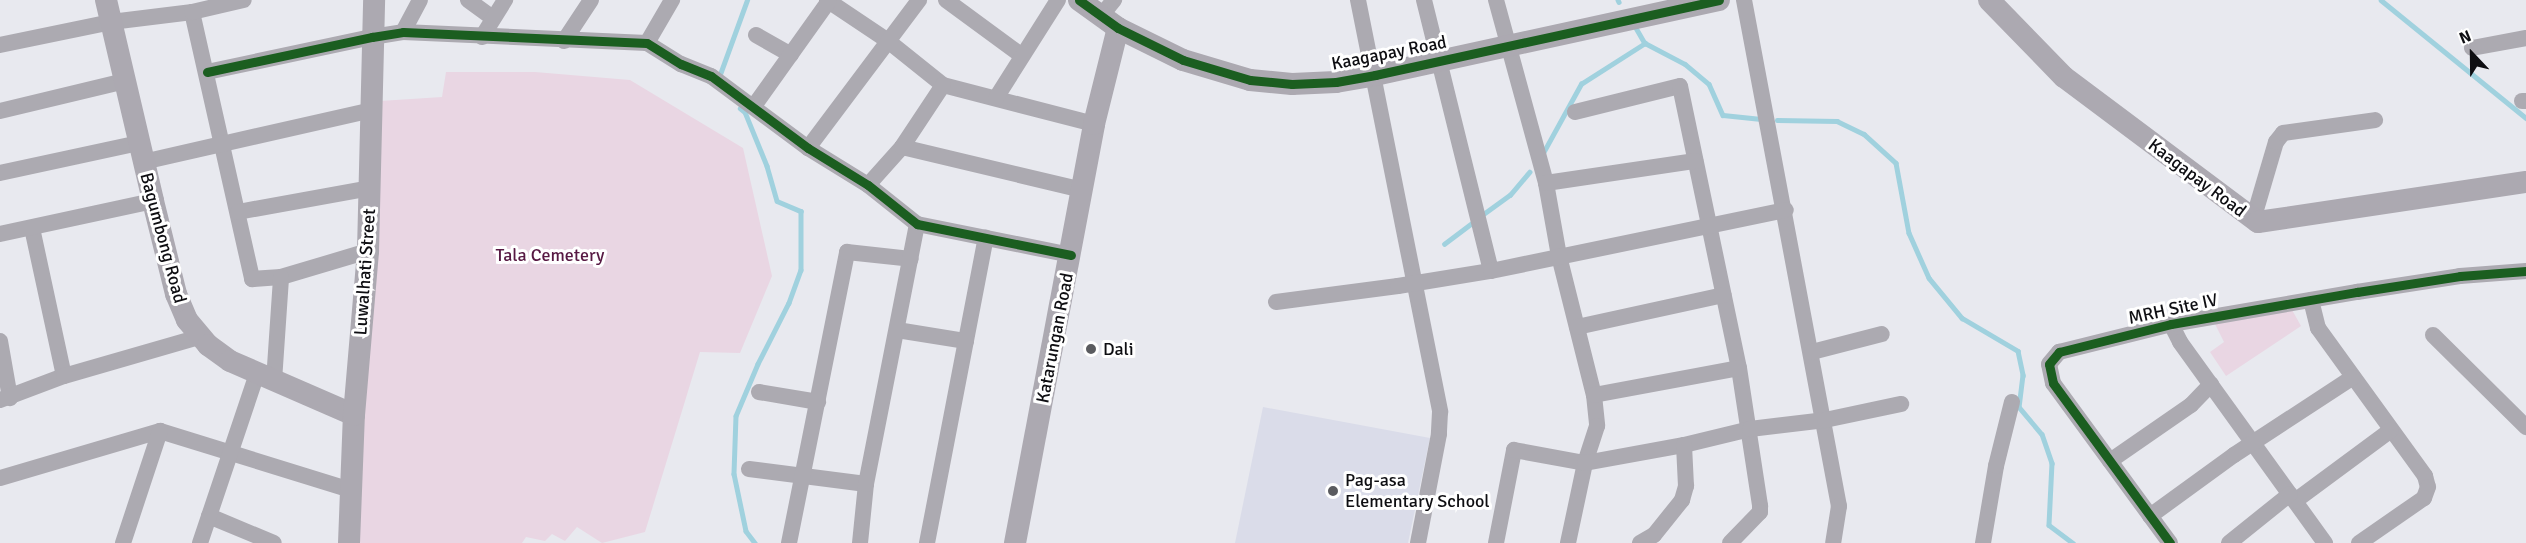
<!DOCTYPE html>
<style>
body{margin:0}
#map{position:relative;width:2526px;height:543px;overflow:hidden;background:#e8e9ef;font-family:Signika,sans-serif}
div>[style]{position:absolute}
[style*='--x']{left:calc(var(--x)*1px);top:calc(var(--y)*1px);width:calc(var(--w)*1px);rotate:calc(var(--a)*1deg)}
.built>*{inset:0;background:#dadce9}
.green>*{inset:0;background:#e9d6e3}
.stream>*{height:4.5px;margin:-2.25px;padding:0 2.25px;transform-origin:2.25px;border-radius:2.25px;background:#a0d1de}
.street>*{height:16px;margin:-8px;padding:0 8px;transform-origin:8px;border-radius:8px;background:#acaab1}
.secondary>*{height:22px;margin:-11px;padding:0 11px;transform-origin:11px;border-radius:11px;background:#aca9b1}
.cycleway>*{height:9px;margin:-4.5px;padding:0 4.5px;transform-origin:4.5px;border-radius:4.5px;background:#1b5e20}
.dots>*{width:16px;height:16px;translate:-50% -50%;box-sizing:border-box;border:3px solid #fff;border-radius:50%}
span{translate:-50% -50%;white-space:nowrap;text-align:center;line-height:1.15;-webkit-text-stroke:6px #fff;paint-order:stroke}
.street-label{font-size:18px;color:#0e0e12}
.park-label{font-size:18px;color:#571943}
.poi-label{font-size:18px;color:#0e0e12}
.left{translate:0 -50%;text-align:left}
.north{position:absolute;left:2442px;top:24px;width:60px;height:60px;-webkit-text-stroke:4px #fff;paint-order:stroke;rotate:338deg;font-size:16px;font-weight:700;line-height:24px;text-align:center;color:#0e0e12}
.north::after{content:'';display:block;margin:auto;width:21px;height:27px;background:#0e0e12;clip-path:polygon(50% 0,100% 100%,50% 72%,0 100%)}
</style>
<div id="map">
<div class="built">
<div style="clip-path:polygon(1263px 407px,1430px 438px,1408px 543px,1235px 543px)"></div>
</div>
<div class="green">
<div style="clip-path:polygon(446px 72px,535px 72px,630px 80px,743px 148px,772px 276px,740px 353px,700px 352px,645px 532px,602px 543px,577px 527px,565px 541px,552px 534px,545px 541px,526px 537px,522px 543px,355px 543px,380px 101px,442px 97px)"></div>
<div style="clip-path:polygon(2291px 308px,2301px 326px,2226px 376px,2210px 352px,2224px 342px,2214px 322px)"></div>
</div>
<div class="stream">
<div style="--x:1618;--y:0;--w:2;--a:63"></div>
<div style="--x:2381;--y:0;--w:187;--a:39.1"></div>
<div style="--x:1635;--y:26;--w:20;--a:60"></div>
<div style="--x:1645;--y:43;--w:45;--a:27.7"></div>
<div style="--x:1685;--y:64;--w:31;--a:40"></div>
<div style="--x:1709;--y:84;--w:34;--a:66"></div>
<div style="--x:1723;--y:115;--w:38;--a:6"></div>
<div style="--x:719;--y:77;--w:82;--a:-70"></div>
<div style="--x:740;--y:108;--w:6;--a:39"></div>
<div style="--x:745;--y:112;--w:58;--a:67.8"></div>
<div style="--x:767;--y:166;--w:36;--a:74"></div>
<div style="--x:777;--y:201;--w:26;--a:23"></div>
<div style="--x:801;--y:211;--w:59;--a:90"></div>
<div style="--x:801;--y:270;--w:35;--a:110"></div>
<div style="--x:789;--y:303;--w:68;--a:116.9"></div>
<div style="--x:758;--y:364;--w:56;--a:112.9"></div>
<div style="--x:736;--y:416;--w:58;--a:92"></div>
<div style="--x:734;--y:474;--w:58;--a:78.1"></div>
<div style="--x:746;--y:531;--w:15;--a:53"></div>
<div style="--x:1777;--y:120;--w:60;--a:1"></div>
<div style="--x:1837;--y:121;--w:30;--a:26"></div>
<div style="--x:1864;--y:134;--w:43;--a:42.2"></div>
<div style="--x:1896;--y:163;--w:71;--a:79.5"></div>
<div style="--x:1909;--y:233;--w:49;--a:66"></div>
<div style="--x:1929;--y:278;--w:52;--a:50.5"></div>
<div style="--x:1962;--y:318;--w:65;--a:30.5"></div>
<div style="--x:2018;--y:351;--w:25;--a:78"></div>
<div style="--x:2023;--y:375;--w:32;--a:97"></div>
<div style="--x:2019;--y:407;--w:35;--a:50"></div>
<div style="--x:2042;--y:434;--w:31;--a:71"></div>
<div style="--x:2052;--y:463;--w:62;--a:92.8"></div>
<div style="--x:2049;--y:525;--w:30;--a:37"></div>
<div style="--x:1543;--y:153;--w:79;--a:-61.2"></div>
<div style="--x:1581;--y:84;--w:76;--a:-32.6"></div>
<div style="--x:1482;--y:215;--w:34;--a:-36"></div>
<div style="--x:1510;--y:195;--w:30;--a:-50"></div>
<div style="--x:1444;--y:244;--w:39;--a:-37"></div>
</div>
<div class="street">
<div style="--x:468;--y:0;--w:31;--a:36"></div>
<div style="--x:827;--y:0;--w:73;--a:33.9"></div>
<div style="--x:888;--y:41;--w:70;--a:38.7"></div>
<div style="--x:943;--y:85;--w:156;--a:14.5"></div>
<div style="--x:946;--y:0;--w:93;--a:36.3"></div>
<div style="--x:1358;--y:0;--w:420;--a:78.7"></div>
<div style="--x:1440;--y:412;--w:22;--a:93"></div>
<div style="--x:1439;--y:434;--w:111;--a:100.9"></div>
<div style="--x:1424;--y:0;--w:279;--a:76.1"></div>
<div style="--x:1496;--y:0;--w:190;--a:74.7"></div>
<div style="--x:1546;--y:183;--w:74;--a:79.9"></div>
<div style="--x:1559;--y:256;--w:143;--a:75.9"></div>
<div style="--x:1594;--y:395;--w:31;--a:84"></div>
<div style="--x:1597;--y:426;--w:39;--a:108"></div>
<div style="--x:1585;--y:463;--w:82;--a:102"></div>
<div style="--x:1744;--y:0;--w:515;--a:79.37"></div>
<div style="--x:1839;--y:506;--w:37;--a:99"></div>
<div style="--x:192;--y:12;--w:274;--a:77.3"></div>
<div style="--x:252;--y:279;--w:29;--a:-4"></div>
<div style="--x:281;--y:277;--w:91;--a:-16.6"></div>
<div style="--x:1101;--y:16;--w:21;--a:-51"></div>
<div style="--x:403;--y:32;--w:36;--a:-62"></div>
<div style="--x:756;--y:35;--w:40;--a:29.7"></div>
<div style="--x:482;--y:37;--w:44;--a:-58.1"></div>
<div style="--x:564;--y:41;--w:49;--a:-56.6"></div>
<div style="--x:647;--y:43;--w:50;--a:-59.8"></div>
<div style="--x:0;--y:45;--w:113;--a:-11.7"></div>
<div style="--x:111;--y:22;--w:82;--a:-7"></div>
<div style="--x:192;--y:12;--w:53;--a:-13"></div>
<div style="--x:2472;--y:48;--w:55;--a:-10.5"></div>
<div style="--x:207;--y:72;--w:169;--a:-12"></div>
<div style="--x:372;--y:37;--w:31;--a:-9"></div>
<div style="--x:403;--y:32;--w:244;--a:2.6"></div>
<div style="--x:647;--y:43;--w:40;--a:32"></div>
<div style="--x:681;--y:64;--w:32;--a:22"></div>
<div style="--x:711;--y:76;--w:121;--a:36.6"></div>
<div style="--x:808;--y:148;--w:70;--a:31.7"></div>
<div style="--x:868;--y:185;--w:63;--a:38.5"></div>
<div style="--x:917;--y:224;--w:157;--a:11.4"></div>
<div style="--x:996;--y:98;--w:116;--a:-57.7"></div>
<div style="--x:2522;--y:101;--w:4;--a:0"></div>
<div style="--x:754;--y:106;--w:129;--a:-54.5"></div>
<div style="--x:0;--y:111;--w:129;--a:-13.5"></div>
<div style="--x:1575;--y:112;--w:108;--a:-13.9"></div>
<div style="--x:1680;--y:86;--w:288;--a:78.2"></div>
<div style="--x:1739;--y:368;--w:140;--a:81.3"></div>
<div style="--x:1760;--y:506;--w:6;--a:90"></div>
<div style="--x:1760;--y:512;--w:43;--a:134.1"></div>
<div style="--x:902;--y:147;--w:185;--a:13.4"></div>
<div style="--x:808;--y:148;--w:185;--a:-53.1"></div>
<div style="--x:143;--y:162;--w:235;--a:-12.8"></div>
<div style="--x:0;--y:173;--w:142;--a:-12.2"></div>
<div style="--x:1546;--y:183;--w:151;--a:-8.4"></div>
<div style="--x:868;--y:185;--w:51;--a:-48.2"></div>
<div style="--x:902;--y:147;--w:74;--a:-56.5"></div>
<div style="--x:238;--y:212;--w:134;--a:-10.3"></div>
<div style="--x:2253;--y:220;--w:81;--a:-73.6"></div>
<div style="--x:2276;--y:142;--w:11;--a:-52"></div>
<div style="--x:2283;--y:133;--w:93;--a:-8"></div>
<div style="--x:32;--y:228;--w:151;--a:77.8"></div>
<div style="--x:0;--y:234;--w:157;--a:-12.2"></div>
<div style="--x:2311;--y:300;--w:29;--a:76"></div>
<div style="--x:2318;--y:328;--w:183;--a:54.1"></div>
<div style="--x:2425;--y:476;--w:11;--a:75"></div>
<div style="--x:2428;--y:487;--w:12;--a:110"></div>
<div style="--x:2424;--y:498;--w:79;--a:145.3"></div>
<div style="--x:1276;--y:302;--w:123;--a:-7.5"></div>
<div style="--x:1398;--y:286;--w:94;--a:-9.2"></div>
<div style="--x:1491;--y:271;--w:301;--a:-11.7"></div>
<div style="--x:2171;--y:324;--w:20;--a:63"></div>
<div style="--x:2180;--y:342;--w:248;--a:54.2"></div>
<div style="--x:1577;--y:327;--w:150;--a:-12.3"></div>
<div style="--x:897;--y:330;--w:70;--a:9.1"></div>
<div style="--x:2433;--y:335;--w:131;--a:44.7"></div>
<div style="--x:0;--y:341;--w:58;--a:80"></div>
<div style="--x:1812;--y:352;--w:72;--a:-14.4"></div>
<div style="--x:274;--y:381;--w:104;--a:-86.1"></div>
<div style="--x:759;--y:392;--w:60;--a:9.6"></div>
<div style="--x:1594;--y:395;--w:147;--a:-10.5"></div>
<div style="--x:0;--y:400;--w:68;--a:-20.6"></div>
<div style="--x:64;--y:376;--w:141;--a:-16.1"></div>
<div style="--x:2110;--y:461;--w:98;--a:-34.7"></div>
<div style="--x:2191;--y:405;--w:29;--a:-46"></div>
<div style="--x:749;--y:469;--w:118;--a:7.3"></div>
<div style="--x:0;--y:478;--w:167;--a:-16.4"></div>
<div style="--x:160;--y:431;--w:200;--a:17.2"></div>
<div style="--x:2295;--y:501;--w:119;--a:-36.5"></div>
<div style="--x:209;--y:516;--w:70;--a:22.6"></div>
<div style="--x:2150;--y:516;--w:104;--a:-36"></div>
<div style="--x:2234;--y:455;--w:142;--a:-33.2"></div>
<div style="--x:123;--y:543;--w:118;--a:-71.7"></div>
<div style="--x:200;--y:543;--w:178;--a:-71.4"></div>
<div style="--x:789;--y:543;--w:297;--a:-78.7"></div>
<div style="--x:847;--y:252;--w:64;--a:6.2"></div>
<div style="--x:860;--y:543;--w:59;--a:-84.2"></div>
<div style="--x:866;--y:484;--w:265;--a:-78.9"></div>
<div style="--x:927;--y:543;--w:311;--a:-79.1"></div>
<div style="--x:1496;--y:543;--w:95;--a:-79"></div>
<div style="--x:1514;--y:450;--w:72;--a:10.4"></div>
<div style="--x:1585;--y:463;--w:101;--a:-10.3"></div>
<div style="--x:1684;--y:445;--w:68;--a:-13.6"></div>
<div style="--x:1750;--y:429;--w:76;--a:-6.8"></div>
<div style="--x:1825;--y:420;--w:78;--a:-11.9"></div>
<div style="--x:1640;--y:543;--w:16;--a:-30"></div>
<div style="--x:1654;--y:535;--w:45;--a:-51.3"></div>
<div style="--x:1682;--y:500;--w:15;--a:-74"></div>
<div style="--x:1686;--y:486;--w:41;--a:-92.8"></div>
<div style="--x:1983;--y:543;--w:78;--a:-80.4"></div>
<div style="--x:1996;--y:466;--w:66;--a:-76"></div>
<div style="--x:2170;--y:543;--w:198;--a:-126.2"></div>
<div style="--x:2053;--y:383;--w:19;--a:-102"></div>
<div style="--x:2049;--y:364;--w:16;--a:-50"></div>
<div style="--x:2059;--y:352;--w:115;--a:-14"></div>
<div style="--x:2171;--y:324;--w:189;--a:-9.8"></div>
<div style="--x:2357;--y:292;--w:104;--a:-8.8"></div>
<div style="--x:2460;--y:276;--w:66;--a:-4.3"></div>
<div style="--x:2229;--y:543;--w:78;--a:-38.8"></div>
</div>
<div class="secondary">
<div style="--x:106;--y:0;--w:206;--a:76.8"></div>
<div style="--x:153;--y:201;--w:96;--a:76.1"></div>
<div style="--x:176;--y:294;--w:28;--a:67"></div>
<div style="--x:187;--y:320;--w:33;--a:50"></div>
<div style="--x:208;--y:345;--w:27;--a:36"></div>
<div style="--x:230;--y:361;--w:135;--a:23.5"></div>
<div style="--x:1079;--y:0;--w:48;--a:35.7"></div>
<div style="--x:1118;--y:28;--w:72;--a:26.2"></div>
<div style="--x:1183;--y:60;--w:70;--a:16.6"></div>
<div style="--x:1250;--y:80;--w:42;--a:5.4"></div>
<div style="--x:1292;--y:84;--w:44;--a:-2.6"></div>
<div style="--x:1336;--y:82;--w:40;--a:-10"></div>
<div style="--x:1375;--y:75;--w:352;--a:-12.3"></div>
<div style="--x:1989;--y:0;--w:107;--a:45.8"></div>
<div style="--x:2064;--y:77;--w:242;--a:36.8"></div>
<div style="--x:2258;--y:222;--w:271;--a:-8.5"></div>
<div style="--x:349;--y:543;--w:128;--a:-87.8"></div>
<div style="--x:354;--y:415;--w:165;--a:-85.1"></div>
<div style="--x:368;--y:251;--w:251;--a:-88.6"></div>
<div style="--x:1015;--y:543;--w:426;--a:-79.3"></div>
<div style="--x:1094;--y:124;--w:99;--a:-76"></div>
</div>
<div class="cycleway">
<div style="--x:1079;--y:0;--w:48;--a:35.7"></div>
<div style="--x:1118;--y:28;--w:72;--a:26.2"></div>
<div style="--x:1183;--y:60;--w:70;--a:16.6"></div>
<div style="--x:1250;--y:80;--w:42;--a:5.4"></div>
<div style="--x:1292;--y:84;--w:44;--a:-2.6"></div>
<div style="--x:1336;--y:82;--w:40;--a:-10"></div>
<div style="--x:1375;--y:75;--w:352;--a:-12.3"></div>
<div style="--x:207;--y:72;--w:169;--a:-12"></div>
<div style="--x:372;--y:37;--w:31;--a:-9"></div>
<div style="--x:403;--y:32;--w:244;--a:2.6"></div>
<div style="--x:647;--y:43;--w:40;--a:32"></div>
<div style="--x:681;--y:64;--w:32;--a:22"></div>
<div style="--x:711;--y:76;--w:121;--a:36.6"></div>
<div style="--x:808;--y:148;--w:70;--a:31.7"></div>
<div style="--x:868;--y:185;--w:63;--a:38.5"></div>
<div style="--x:917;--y:224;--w:157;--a:11.4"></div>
<div style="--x:2170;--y:543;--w:198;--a:-126.2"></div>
<div style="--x:2053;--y:383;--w:19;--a:-102"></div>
<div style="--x:2049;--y:364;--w:16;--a:-50"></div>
<div style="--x:2059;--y:352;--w:115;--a:-14"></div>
<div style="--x:2171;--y:324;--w:189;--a:-9.8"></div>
<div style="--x:2357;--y:292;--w:104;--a:-8.8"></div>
<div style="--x:2460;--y:276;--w:66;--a:-4.3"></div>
</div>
<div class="dots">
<div style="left:1091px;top:349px;background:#5a5b5f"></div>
<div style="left:1333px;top:491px;background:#5a5b5f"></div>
</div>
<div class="street-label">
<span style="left:1389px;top:53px;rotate:-11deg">Kaagapay Road</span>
<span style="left:2197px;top:178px;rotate:37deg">Kaagapay Road</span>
<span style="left:163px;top:238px;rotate:75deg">Bagumbong Road</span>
<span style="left:365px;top:272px;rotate:-86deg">Luwalhati Street</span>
<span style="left:2173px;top:309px;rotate:-12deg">MRH Site IV</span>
<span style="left:1055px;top:338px;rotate:-79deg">Katarungan Road</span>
</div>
<div class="park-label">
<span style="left:550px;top:255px">Tala Cemetery</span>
</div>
<div class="poi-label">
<span class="left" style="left:1103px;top:349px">Dali</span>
<span class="left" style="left:1345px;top:491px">Pag-asa<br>Elementary School</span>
</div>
<div class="north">N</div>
</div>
